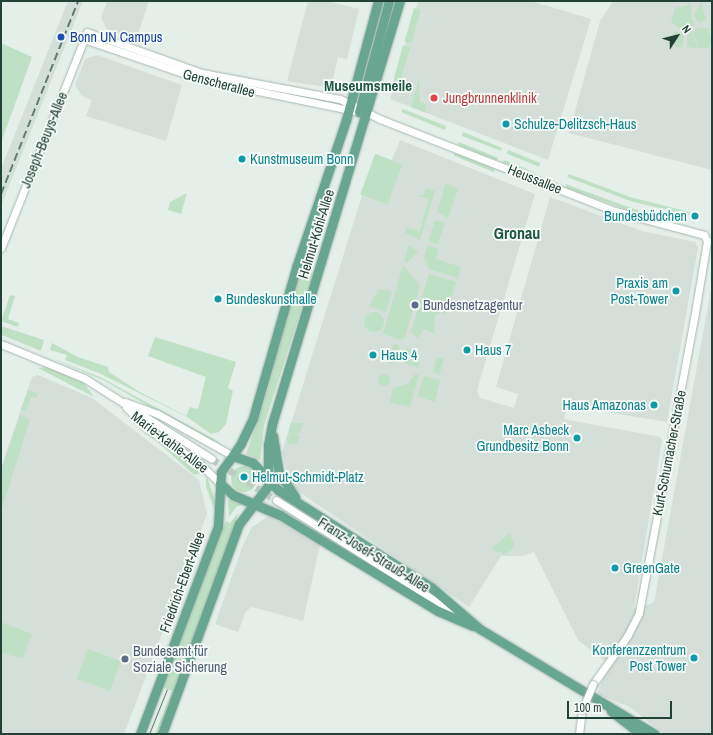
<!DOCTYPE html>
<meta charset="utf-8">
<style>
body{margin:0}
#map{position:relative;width:713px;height:735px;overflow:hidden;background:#e5efea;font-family:"Archivo Narrow",sans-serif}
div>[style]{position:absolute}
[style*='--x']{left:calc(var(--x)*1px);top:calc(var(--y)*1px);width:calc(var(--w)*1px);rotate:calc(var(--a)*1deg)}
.built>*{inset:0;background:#d3dfd8}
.green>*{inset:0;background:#bee0c4;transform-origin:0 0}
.round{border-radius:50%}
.minor-tunnel>*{height:7px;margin-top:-3.5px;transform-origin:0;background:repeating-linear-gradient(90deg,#beccc6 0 7px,transparent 0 10.5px)}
.roads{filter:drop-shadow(0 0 1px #a7b8b1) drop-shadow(0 0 1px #a7b8b1)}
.minor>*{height:7px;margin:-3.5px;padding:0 3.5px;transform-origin:3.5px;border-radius:3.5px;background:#fff}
.major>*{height:9px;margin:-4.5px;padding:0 4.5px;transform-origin:4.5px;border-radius:4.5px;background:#68a691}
.tram>*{height:1px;margin:-0.5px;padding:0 0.5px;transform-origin:0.5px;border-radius:0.5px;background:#5e7d72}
.rail>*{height:2px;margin-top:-1px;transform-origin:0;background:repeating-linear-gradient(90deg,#5e7d72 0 8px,transparent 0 12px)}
.bridges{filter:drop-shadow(0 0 1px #a7b8b1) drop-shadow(0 0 1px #a7b8b1)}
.minor-bridge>*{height:7px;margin:-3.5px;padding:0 3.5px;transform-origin:3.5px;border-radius:3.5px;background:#fff}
.dots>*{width:11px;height:11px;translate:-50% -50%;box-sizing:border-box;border:2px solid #f6fbf8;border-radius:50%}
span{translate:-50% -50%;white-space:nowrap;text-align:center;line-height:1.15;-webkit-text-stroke:3.5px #f6fbf8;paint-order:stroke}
.transit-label{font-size:14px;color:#164399}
.left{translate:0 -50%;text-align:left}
.street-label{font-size:14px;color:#234237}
.health-label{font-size:14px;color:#be3a42}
.culture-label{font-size:14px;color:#0d838f}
.right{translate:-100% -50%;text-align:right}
.service-label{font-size:14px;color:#4e5e75}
.neighbourhood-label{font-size:15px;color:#1e5543;font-weight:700}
.quarter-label{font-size:16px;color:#1e5543;font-weight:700}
.frame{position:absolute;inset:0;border:2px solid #234237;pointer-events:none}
.north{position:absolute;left:657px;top:16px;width:40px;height:40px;-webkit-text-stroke:3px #f6fbf8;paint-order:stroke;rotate:54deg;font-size:11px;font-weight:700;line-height:16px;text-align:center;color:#234237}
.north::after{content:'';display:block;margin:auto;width:14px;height:18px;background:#234237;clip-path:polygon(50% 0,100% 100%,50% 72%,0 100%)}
.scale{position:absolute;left:567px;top:701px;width:105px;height:18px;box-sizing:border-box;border:2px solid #234237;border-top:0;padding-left:5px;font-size:12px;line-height:14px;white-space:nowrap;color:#234237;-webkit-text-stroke:3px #f6fbf8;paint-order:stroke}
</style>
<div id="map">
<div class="built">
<div style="clip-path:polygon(68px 1px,83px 1px,1px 206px,1px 169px)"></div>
<div style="clip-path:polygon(107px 1px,149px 1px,136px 40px,107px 29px,101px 18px)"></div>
<div style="clip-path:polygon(308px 1px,327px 1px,359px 9px,347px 59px,338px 57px,331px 88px,287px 81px)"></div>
<div style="clip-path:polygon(418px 1px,531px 1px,591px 19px,548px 160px,390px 99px)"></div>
<div style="clip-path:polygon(613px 1px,712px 1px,712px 170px,569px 133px,600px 21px)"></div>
<div style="clip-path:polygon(97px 55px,182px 85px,166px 141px,86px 116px,92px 100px,82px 96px,75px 85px,85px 59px)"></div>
<div style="clip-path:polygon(400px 140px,535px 194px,477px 390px,480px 398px,514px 408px,518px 394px,496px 387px,550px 197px,642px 231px,695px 242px,698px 248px,667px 422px,568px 406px,564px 419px,660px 437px,662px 441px,634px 608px,654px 603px,712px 284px,712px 734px,664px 734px,630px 707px,597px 694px,609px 664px,578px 640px,534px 552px,523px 556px,501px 556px,469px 607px,290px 486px,282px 452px,375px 154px,392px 160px)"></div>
<div style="clip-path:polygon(38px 375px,92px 398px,199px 480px,207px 514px,124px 734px,1px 734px,1px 468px,32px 377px)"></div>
<div style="clip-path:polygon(269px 516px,320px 545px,303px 621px,252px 607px,246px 611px,238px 632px,215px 624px,243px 545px,252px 527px)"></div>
</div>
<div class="green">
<div style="clip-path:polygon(701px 2px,706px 20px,699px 23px,694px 15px)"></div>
<div style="clip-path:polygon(691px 4px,691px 17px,695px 25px,691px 27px,685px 11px,685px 6px)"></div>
<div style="clip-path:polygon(685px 6px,691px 28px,685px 32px,671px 22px,675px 8px)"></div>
<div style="left:414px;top:8px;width:7px;height:35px;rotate:16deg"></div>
<div style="clip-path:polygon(697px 28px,708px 28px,712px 42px,706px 40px,712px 43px,708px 48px,699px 48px,693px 32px,697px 29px,702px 38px)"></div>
<div style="clip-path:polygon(674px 31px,684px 35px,682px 47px,675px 47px)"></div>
<div style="clip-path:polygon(692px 32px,698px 48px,687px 47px,687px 36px)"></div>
<div style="clip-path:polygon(1px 43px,32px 57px,1px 143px)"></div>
<div style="clip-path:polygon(403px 45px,410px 48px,398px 88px,392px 86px)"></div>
<div style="clip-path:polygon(419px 79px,420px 102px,425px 104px,427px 113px,411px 107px)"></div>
<div style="clip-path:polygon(403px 109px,446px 126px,445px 130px,401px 112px)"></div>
<div style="clip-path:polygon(463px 132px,502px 148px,501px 151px,462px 136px)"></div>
<div style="left:459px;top:142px;width:42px;height:3px;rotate:22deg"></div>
<div style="left:508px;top:150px;width:35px;height:4px;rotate:22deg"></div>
<div style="left:455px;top:153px;width:43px;height:3px;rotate:22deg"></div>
<div style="left:375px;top:154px;width:29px;height:43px;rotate:20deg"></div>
<div style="clip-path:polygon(504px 160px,537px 173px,503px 163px)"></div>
<div style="clip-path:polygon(569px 174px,630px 197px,690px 212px,689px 215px,630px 201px,567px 177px)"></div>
<div style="clip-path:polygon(446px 183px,458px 189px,448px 218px,437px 212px)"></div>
<div style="clip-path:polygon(565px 184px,648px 214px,648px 217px,566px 188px)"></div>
<div style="clip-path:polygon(426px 188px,435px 191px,420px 240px,405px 233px,406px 228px,420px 231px,429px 199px,418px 196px,424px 194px)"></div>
<div style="clip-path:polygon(187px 193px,181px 214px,168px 210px,170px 202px)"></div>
<div style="left:435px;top:220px;width:10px;height:22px;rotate:17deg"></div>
<div style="clip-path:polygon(409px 245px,418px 251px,407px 263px,404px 262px)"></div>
<div style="clip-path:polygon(428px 245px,439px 249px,436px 259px,461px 267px,458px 278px,429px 269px,424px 257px)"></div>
<div style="clip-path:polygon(403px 265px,420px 286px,405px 337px,401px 340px,383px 334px)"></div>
<div style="clip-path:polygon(300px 269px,313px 273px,264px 425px,260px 460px,246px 454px,263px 406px)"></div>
<div style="clip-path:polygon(429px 274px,456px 282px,452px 296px,447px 299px,446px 314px,441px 312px,434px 317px,435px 334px,424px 329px,418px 338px,411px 332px)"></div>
<div style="clip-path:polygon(379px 289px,392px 291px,386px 312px,369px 306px)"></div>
<div style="clip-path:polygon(10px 295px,15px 296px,8px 319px,19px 323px,18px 327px,1px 321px)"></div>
<div class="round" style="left:364px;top:312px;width:20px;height:20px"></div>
<div style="clip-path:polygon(1px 326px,44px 340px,41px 351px,2px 335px)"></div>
<div style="clip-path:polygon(155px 337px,236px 362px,228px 388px,233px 391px,226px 424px,219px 432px,211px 434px,187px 417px,99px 373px,65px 360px,67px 355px,50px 350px,52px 343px,78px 357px,108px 367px,109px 372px,138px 391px,186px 416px,190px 407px,198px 409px,206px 377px,148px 356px)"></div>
<div style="clip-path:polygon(394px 343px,400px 347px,393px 364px,388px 363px)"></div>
<div style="clip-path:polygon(406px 348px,411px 350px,409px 360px,419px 363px,422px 353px,418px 368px,403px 362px)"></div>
<div style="clip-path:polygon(49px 357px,100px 377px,221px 443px,203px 437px,103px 380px)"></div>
<div style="left:437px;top:357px;width:7px;height:16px;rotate:16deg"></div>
<div style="clip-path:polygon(48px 367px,83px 382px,94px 397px,38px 368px)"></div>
<div style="clip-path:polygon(415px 374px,419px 375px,410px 407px,390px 402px,393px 388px,408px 384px)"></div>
<div class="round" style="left:378px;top:374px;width:12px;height:12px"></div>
<div style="clip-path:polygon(424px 376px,440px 380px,435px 402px,417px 396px)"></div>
<div style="clip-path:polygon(28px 390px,38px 394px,36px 398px,31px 396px,26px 411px,21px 409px)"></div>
<div style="clip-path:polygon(20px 415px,30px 419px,1px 512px,1px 471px)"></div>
<div style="clip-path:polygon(291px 423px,303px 423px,300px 433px,288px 433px)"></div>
<div style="clip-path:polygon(140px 426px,196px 465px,204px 472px,194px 475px)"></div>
<div class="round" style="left:287px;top:433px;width:12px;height:12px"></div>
<div class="round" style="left:231px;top:466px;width:26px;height:26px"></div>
<div style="clip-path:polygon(206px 475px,215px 499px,216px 514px,206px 487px)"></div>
<div style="clip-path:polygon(228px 499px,244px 505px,237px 506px,229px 517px)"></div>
<div style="clip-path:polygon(239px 512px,158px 734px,155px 734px,172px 691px,164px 688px,144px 734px,226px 521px,230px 523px)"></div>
<div style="clip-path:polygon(510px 533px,514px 544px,512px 550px,504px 554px,491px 549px)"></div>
<div style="clip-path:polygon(1px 622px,32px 634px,23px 658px,1px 653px)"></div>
<div style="left:88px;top:649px;width:35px;height:32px;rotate:20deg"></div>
</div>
<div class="minor-tunnel">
<div style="--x:212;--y:459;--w:76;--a:32.6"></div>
</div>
<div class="roads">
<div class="minor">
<div style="--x:84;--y:39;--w:123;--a:19"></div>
<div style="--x:200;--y:79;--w:167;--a:11.7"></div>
<div style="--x:1;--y:248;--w:232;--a:-68.3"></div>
<div style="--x:87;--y:32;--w:122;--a:19.6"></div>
<div style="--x:202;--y:73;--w:140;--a:10.7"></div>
<div style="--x:340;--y:99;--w:45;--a:26.6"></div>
<div style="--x:380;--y:119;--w:252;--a:21.4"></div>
<div style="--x:615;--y:211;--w:92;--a:15.1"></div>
<div style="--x:704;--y:235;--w:7;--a:63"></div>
<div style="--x:707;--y:241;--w:73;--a:99.5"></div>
<div style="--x:695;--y:313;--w:305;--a:100.6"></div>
<div style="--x:639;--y:613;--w:25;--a:117"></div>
<div style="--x:628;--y:635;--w:60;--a:125.5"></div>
<div style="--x:1;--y:344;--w:90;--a:22.3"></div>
<div style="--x:84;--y:378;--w:151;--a:32.3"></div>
<div style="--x:125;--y:402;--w:35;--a:20"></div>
<div style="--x:158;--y:414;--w:86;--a:29.2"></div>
<div style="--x:126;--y:407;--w:31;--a:45"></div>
<div style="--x:148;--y:429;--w:61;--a:33.7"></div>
<div style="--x:199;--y:463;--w:29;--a:44"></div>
<div style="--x:276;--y:500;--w:215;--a:32.3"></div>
<div style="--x:579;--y:734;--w:24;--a:-83"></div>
</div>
<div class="major">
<div style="--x:359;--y:112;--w:115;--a:-74.9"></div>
<div style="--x:273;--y:436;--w:37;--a:81"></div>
<div style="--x:279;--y:473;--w:29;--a:56"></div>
<div style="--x:233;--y:456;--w:21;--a:19"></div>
<div style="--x:253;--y:463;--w:37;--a:47"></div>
<div style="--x:278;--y:490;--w:181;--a:32.4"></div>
<div style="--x:431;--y:587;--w:65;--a:40.6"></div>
<div style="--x:480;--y:629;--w:204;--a:31"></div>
<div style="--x:220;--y:483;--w:18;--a:43"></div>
<div style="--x:233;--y:495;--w:51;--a:23.1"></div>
<div style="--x:280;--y:515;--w:185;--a:31.3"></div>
<div style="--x:438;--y:611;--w:39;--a:23"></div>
<div style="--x:611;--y:711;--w:37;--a:38"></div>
<div style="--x:140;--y:734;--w:222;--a:-69.4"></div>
<div style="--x:218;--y:526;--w:54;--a:-86.8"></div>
<div style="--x:221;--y:472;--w:35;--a:-55"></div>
<div style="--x:241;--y:443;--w:28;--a:-64"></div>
<div style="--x:253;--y:418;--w:159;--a:-74"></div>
<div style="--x:297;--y:265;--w:153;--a:-71.3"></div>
<div style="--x:346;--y:120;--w:123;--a:-74.9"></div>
<div style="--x:162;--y:734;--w:224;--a:-69.9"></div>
<div style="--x:239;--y:524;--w:48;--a:-52.7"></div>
<div style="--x:268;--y:486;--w:41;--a:-90"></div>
<div style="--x:268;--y:445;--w:21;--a:-79"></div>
<div style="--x:272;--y:424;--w:442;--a:-73.2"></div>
</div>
</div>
<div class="tram">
<div style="--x:149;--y:734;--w:48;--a:-68.2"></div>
</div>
<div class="rail">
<div style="--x:1;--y:194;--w:208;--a:-68.2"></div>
</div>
<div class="bridges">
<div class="minor-bridge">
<div style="--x:582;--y:710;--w:28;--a:-67"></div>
</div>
</div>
<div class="dots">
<div style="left:61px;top:37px;background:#1a4fb4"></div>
<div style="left:434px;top:98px;background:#e0444e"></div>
<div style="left:506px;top:124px;background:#0f9aa8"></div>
<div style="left:242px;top:159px;background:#0f9aa8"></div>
<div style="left:695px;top:216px;background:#0f9aa8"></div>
<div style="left:676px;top:291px;background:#0f9aa8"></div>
<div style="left:218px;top:299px;background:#0f9aa8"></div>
<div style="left:415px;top:305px;background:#5c6f8a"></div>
<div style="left:467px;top:350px;background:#0f9aa8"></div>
<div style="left:373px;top:355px;background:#0f9aa8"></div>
<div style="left:654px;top:405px;background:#0f9aa8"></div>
<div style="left:577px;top:438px;background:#0f9aa8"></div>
<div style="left:244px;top:477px;background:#0f9aa8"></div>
<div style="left:615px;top:568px;background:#0f9aa8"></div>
<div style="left:694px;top:658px;background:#0f9aa8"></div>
<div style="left:125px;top:659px;background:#5c6f8a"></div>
</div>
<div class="transit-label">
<span class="left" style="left:70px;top:37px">Bonn UN Campus</span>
</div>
<div class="street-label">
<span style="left:219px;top:83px;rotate:15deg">Genscherallee</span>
<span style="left:44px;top:140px;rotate:-68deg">Joseph-Beuys-Allee</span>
<span style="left:535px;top:179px;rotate:22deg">Heussallee</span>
<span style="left:316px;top:234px;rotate:-73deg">Helmut-Kohl-Allee</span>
<span style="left:170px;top:442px;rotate:37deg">Marie-Kahle-Allee</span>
<span style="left:669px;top:453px;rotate:-79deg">Kurt-Schumacher-Straße</span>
<span style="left:374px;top:555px;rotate:32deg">Franz-Josef-Strauß-Allee</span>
<span style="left:182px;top:582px;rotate:-70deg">Friedrich-Ebert-Allee</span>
</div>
<div class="health-label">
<span class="left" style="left:443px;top:98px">Jungbrunnenklinik</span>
</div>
<div class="culture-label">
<span class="left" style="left:514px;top:124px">Schulze-Delitzsch-Haus</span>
<span class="left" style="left:250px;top:159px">Kunstmuseum Bonn</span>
<span class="right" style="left:687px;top:216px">Bundesbüdchen</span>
<span class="right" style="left:668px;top:291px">Praxis am<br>Post-Tower</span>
<span class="left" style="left:226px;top:299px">Bundeskunsthalle</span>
<span class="left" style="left:475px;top:350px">Haus 7</span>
<span class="left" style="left:381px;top:355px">Haus 4</span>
<span class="right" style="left:646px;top:405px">Haus Amazonas</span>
<span class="right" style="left:569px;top:438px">Marc Asbeck<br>Grundbesitz Bonn</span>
<span class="left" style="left:252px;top:477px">Helmut-Schmidt-Platz</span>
<span class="left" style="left:623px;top:568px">GreenGate</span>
<span class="right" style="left:686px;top:658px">Konferenzzentrum<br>Post Tower</span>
</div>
<div class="service-label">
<span class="left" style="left:423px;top:305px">Bundesnetzagentur</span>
<span class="left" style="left:133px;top:659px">Bundesamt für<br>Soziale Sicherung</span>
</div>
<div class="neighbourhood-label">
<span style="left:368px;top:86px">Museumsmeile</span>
</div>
<div class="quarter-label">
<span style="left:517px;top:233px">Gronau</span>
</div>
<div class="frame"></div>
<div class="north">N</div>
<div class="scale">100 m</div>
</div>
